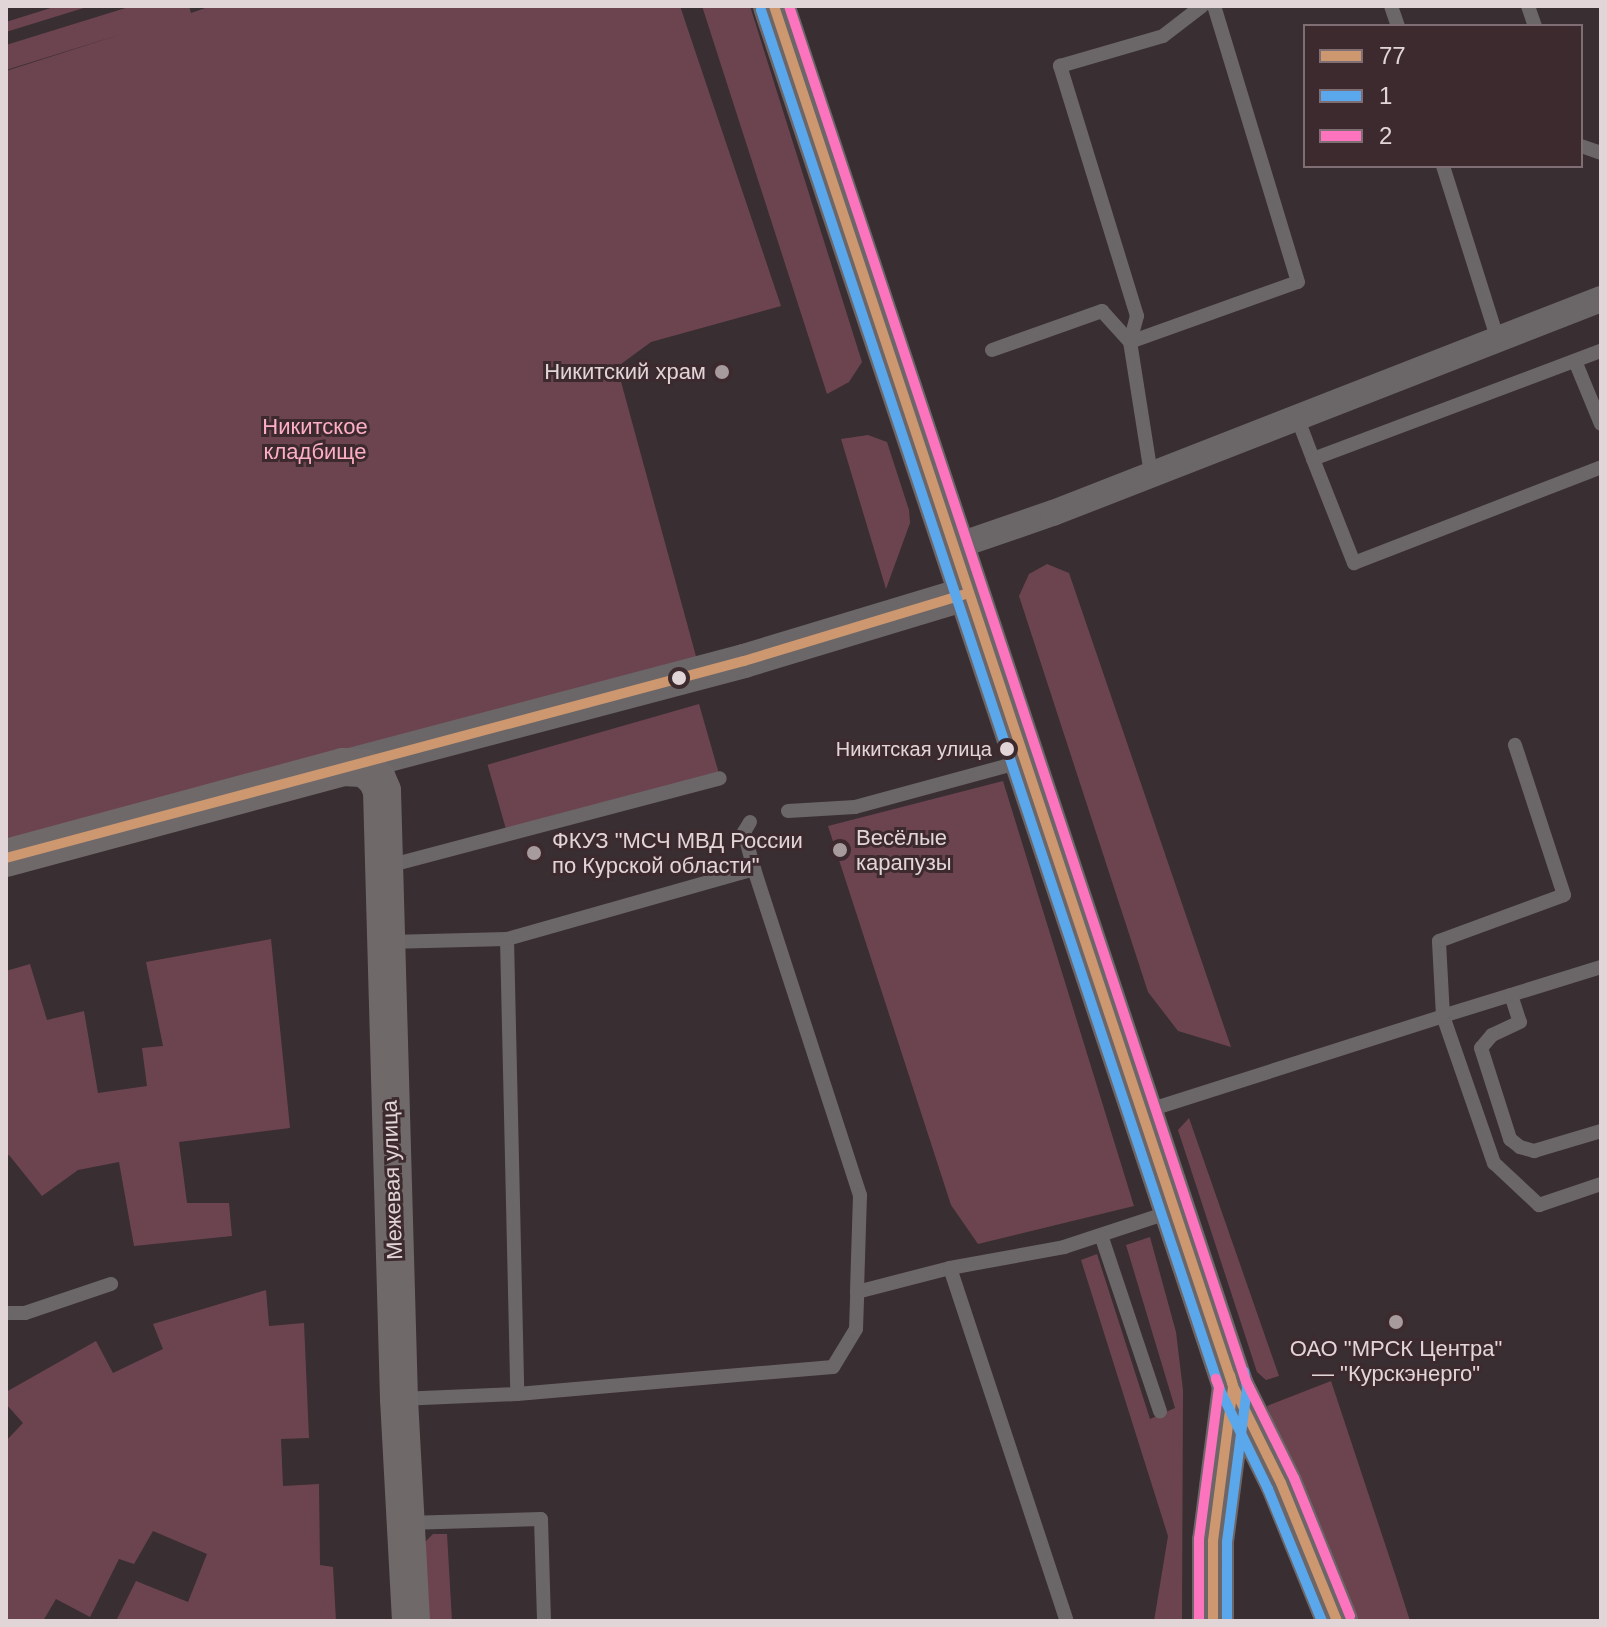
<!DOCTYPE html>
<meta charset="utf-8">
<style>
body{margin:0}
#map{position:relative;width:1607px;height:1627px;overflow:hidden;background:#392e31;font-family:Helvetica,sans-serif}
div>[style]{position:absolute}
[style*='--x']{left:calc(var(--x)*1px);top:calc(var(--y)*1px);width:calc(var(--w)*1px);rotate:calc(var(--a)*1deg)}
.green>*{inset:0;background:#6c4450;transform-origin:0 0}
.service>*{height:14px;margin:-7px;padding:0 7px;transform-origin:7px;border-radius:7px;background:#6b6667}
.minor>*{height:26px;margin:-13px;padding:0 13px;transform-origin:13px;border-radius:13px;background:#6b6667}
.tertiary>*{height:34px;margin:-17px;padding:0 17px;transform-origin:17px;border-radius:17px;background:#6b6667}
.secondary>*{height:38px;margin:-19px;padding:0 19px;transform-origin:19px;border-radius:19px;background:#6f696a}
.primary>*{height:42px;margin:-21px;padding:0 21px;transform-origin:21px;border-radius:21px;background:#6d6668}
.bus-1>*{height:10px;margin:-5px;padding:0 5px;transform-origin:5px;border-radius:5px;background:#cd976f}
.bus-2>*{height:10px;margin:-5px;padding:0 5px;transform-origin:5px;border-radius:5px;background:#5aa8eb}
.bus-3>*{height:10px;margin:-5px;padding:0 5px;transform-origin:5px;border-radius:5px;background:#fc73be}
.dots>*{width:22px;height:22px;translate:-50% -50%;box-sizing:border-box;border:4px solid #3d2a2f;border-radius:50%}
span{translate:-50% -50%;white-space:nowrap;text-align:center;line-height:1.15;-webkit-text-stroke:6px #3d2a2f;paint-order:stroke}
.bus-label{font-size:20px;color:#e2d5d8}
.right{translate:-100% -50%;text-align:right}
.poi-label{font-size:22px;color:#e2d5d8}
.left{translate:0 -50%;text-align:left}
.park-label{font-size:22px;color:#feafc5}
.street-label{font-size:22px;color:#e2d5d8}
.frame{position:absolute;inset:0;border:8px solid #e2d5d8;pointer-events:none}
.legend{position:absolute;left:1303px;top:24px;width:280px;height:144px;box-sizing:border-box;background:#3d2a2f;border:2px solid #7f6e73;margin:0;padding:10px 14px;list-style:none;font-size:24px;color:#e2d5d8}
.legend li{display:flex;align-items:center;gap:16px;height:40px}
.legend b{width:40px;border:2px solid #7f6e73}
</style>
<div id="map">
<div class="green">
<div style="clip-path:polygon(57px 6px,90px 6px,6px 32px,6px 22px)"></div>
<div style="clip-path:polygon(132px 6px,189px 6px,191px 13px,211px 6px,680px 6px,781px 306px,651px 342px,617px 367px,697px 660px,6px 849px,6px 71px,125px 33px,6px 70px,6px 45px)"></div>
<div style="clip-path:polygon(702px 6px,750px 6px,862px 362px,849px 382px,827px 394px)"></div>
<div style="clip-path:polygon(868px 435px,887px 442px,909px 510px,910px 523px,886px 589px,841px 439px)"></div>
<div style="clip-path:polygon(1047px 564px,1069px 573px,1231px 1047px,1178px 1031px,1148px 992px,1019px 596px,1029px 574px)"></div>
<div style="left:699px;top:704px;width:77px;height:220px;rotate:74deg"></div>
<div style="clip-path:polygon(1003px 781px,1134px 1206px,978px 1244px,951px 1205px,828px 826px)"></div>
<div style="clip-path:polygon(271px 939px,290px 1128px,179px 1142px,187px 1203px,229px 1203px,232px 1236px,134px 1246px,119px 1162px,78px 1170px,42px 1196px,9px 1155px,6px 1157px,6px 971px,30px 964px,47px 1020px,84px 1011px,98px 1093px,147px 1086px,142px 1048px,163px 1046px,146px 962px)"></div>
<div style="clip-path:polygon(1189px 1118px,1279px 1376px,1266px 1380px,1257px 1372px,1178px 1130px)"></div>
<div style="clip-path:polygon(1150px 1237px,1176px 1332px,1183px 1390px,1182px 1621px,1154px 1621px,1168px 1536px,1081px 1260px,1097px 1254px,1150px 1419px,1175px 1408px,1126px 1245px)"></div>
<div style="clip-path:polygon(266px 1290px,269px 1326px,304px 1323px,309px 1438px,281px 1439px,283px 1486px,319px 1484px,320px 1565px,333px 1567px,336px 1621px,116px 1621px,136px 1581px,188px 1602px,207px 1554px,153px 1531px,134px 1564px,119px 1559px,90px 1617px,56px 1599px,43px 1621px,6px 1621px,6px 1441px,23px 1423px,6px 1404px,6px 1392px,96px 1341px,113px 1373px,163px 1349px,153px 1324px)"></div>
<div style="clip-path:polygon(1331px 1381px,1397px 1580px,1410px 1621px,1353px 1621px,1303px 1504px,1267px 1406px)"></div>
<div style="clip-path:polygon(433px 1534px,447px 1534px,452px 1621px,428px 1621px,424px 1543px)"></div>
</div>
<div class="service">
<div style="--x:1391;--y:6;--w:21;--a:71"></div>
<div style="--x:1528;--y:6;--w:21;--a:71"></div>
<div style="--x:1581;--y:146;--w:21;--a:19"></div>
<div style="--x:1443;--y:166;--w:182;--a:72.5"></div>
<div style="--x:1130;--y:342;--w:27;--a:-75"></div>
<div style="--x:1137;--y:316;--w:262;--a:-107.1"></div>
<div style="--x:1060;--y:66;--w:107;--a:-16.2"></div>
<div style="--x:1163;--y:36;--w:49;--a:-37.6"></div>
<div style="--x:992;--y:350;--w:117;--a:-19.5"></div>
<div style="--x:1102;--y:311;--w:42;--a:47.9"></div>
<div style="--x:1575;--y:361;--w:68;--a:67.6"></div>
<div style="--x:1297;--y:417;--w:45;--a:69.1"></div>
<div style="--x:1313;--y:459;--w:308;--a:-20.6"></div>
<div style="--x:1313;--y:459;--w:112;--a:68.5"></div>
<div style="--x:1354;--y:563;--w:265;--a:-21.2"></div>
<div style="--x:1151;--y:474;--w:134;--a:-99"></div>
<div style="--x:1130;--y:342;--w:178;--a:-19.7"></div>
<div style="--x:1298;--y:282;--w:288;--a:-106.9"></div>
<div style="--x:788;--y:811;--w:67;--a:-3.4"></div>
<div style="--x:855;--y:807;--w:172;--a:-15.2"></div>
<div style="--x:750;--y:822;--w:12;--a:121"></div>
<div style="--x:744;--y:832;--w:38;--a:75"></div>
<div style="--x:388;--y:866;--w:343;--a:-14.8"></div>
<div style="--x:507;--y:939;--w:455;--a:88.7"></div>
<div style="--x:388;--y:942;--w:119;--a:-1.4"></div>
<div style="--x:507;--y:939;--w:257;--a:-15.8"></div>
<div style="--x:754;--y:869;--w:343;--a:72"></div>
<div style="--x:860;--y:1195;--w:97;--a:91.8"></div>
<div style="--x:857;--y:1292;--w:96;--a:-14.5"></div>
<div style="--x:950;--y:1268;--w:116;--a:-10.4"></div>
<div style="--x:1064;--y:1247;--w:112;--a:-18.3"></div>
<div style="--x:1601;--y:967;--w:165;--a:162.8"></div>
<div style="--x:1443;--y:1016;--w:156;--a:70.9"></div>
<div style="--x:1494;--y:1163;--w:62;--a:43"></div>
<div style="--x:1539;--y:1205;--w:65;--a:-18.7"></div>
<div style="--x:1511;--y:995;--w:28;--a:72"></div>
<div style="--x:1520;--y:1022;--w:31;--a:155"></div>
<div style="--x:1492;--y:1035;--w:17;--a:130"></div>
<div style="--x:1481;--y:1048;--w:96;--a:72.3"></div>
<div style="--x:1510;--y:1139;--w:13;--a:39"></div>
<div style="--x:1520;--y:1147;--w:15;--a:16"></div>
<div style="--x:1534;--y:1151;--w:70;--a:-16.6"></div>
<div style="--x:1146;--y:1111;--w:312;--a:-17.7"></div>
<div style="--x:1443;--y:1016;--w:75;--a:-93.1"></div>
<div style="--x:1439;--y:941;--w:133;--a:-20.2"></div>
<div style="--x:1564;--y:895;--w:158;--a:-108.1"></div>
<div style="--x:1101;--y:1235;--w:186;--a:71.5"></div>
<div style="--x:950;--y:1268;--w:370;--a:71.7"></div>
<div style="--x:6;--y:1313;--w:19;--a:0"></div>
<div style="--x:25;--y:1313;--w:91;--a:-18.6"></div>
<div style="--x:399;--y:1399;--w:118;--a:-2.4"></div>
<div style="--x:517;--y:1394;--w:317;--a:-4.9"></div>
<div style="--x:833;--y:1367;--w:44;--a:-58.8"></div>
<div style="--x:856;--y:1329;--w:37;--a:-88"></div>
<div style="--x:406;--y:1523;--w:135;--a:-1.7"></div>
<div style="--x:541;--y:1519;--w:102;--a:88.3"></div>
</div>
<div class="minor">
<div style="--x:954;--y:547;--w:105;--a:-19"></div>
<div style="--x:1053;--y:513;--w:588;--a:-21.33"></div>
</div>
<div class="tertiary">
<div style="--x:343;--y:767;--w:415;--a:-14.8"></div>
<div style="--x:744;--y:661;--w:235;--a:-16.8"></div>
</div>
<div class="secondary">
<div style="--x:6;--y:858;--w:349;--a:-15.1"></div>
<div style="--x:343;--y:767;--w:22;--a:3"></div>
<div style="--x:365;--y:768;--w:16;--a:43"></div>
<div style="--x:377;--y:779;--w:13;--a:67"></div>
<div style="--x:382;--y:791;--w:608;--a:88.4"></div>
<div style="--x:399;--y:1399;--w:222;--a:86.9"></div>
</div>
<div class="primary">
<div style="--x:774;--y:6;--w:1454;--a:71.6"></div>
<div style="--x:1233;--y:1386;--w:108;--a:63.7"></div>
<div style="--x:1281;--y:1483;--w:149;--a:67.9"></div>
<div style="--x:1213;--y:1621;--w:80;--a:-90"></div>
<div style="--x:1213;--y:1541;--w:156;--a:-82.6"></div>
</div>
<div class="bus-1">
<div style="--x:774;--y:6;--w:1454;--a:71.6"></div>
<div style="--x:1233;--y:1386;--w:108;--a:63.7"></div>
<div style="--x:1281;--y:1483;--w:149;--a:67.9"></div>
<div style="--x:6;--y:858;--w:764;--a:-14.95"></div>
<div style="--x:744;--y:661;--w:235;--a:-16.8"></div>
<div style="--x:1213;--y:1621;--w:80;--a:-90"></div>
<div style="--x:1213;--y:1541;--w:156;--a:-82.6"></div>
<div style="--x:1233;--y:1386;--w:11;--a:-105"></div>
</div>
<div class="bus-2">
<div style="--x:761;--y:10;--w:1454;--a:71.6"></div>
<div style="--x:1220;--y:1390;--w:110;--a:64.1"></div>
<div style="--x:1268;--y:1489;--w:143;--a:67.8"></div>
<div style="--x:1227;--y:1621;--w:79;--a:-90"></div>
<div style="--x:1227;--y:1542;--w:155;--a:-82.6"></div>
<div style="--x:1247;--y:1388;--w:17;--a:-100"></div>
</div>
<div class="bus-3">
<div style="--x:789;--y:6;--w:1449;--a:71.62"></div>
<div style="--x:1246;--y:1381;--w:108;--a:63.7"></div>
<div style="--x:1294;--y:1478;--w:149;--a:67.9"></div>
<div style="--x:1199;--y:1621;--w:82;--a:-90"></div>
<div style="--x:1199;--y:1539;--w:153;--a:-82.5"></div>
<div style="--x:1219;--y:1387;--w:9;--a:-111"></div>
</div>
<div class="dots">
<div style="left:722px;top:372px;background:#a79b9e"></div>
<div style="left:679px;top:678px;background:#e2d5d8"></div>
<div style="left:1007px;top:749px;background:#e2d5d8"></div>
<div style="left:840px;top:850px;background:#a79b9e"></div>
<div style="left:534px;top:853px;background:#a79b9e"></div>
<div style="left:1396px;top:1322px;background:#a79b9e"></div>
</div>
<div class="bus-label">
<span class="right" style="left:992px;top:749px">Никитская улица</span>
</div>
<div class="poi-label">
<span class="right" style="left:706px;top:372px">Никитский храм</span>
<span class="left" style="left:856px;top:850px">Весёлые<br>карапузы</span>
<span class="left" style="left:552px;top:853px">ФКУЗ "МСЧ МВД России<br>по Курской области"</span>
<span style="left:1396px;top:1361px">ОАО "МРСК Центра"<br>— "Курскэнерго"</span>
</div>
<div class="park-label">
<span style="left:315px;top:439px">Никитское<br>кладбище</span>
</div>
<div class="street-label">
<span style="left:392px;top:1180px;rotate:-92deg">Межевая улица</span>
</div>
<div class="frame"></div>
<ul class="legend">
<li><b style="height:10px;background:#cd976f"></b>77</li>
<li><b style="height:10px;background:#5aa8eb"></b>1</li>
<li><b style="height:10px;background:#fc73be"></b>2</li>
</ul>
</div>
